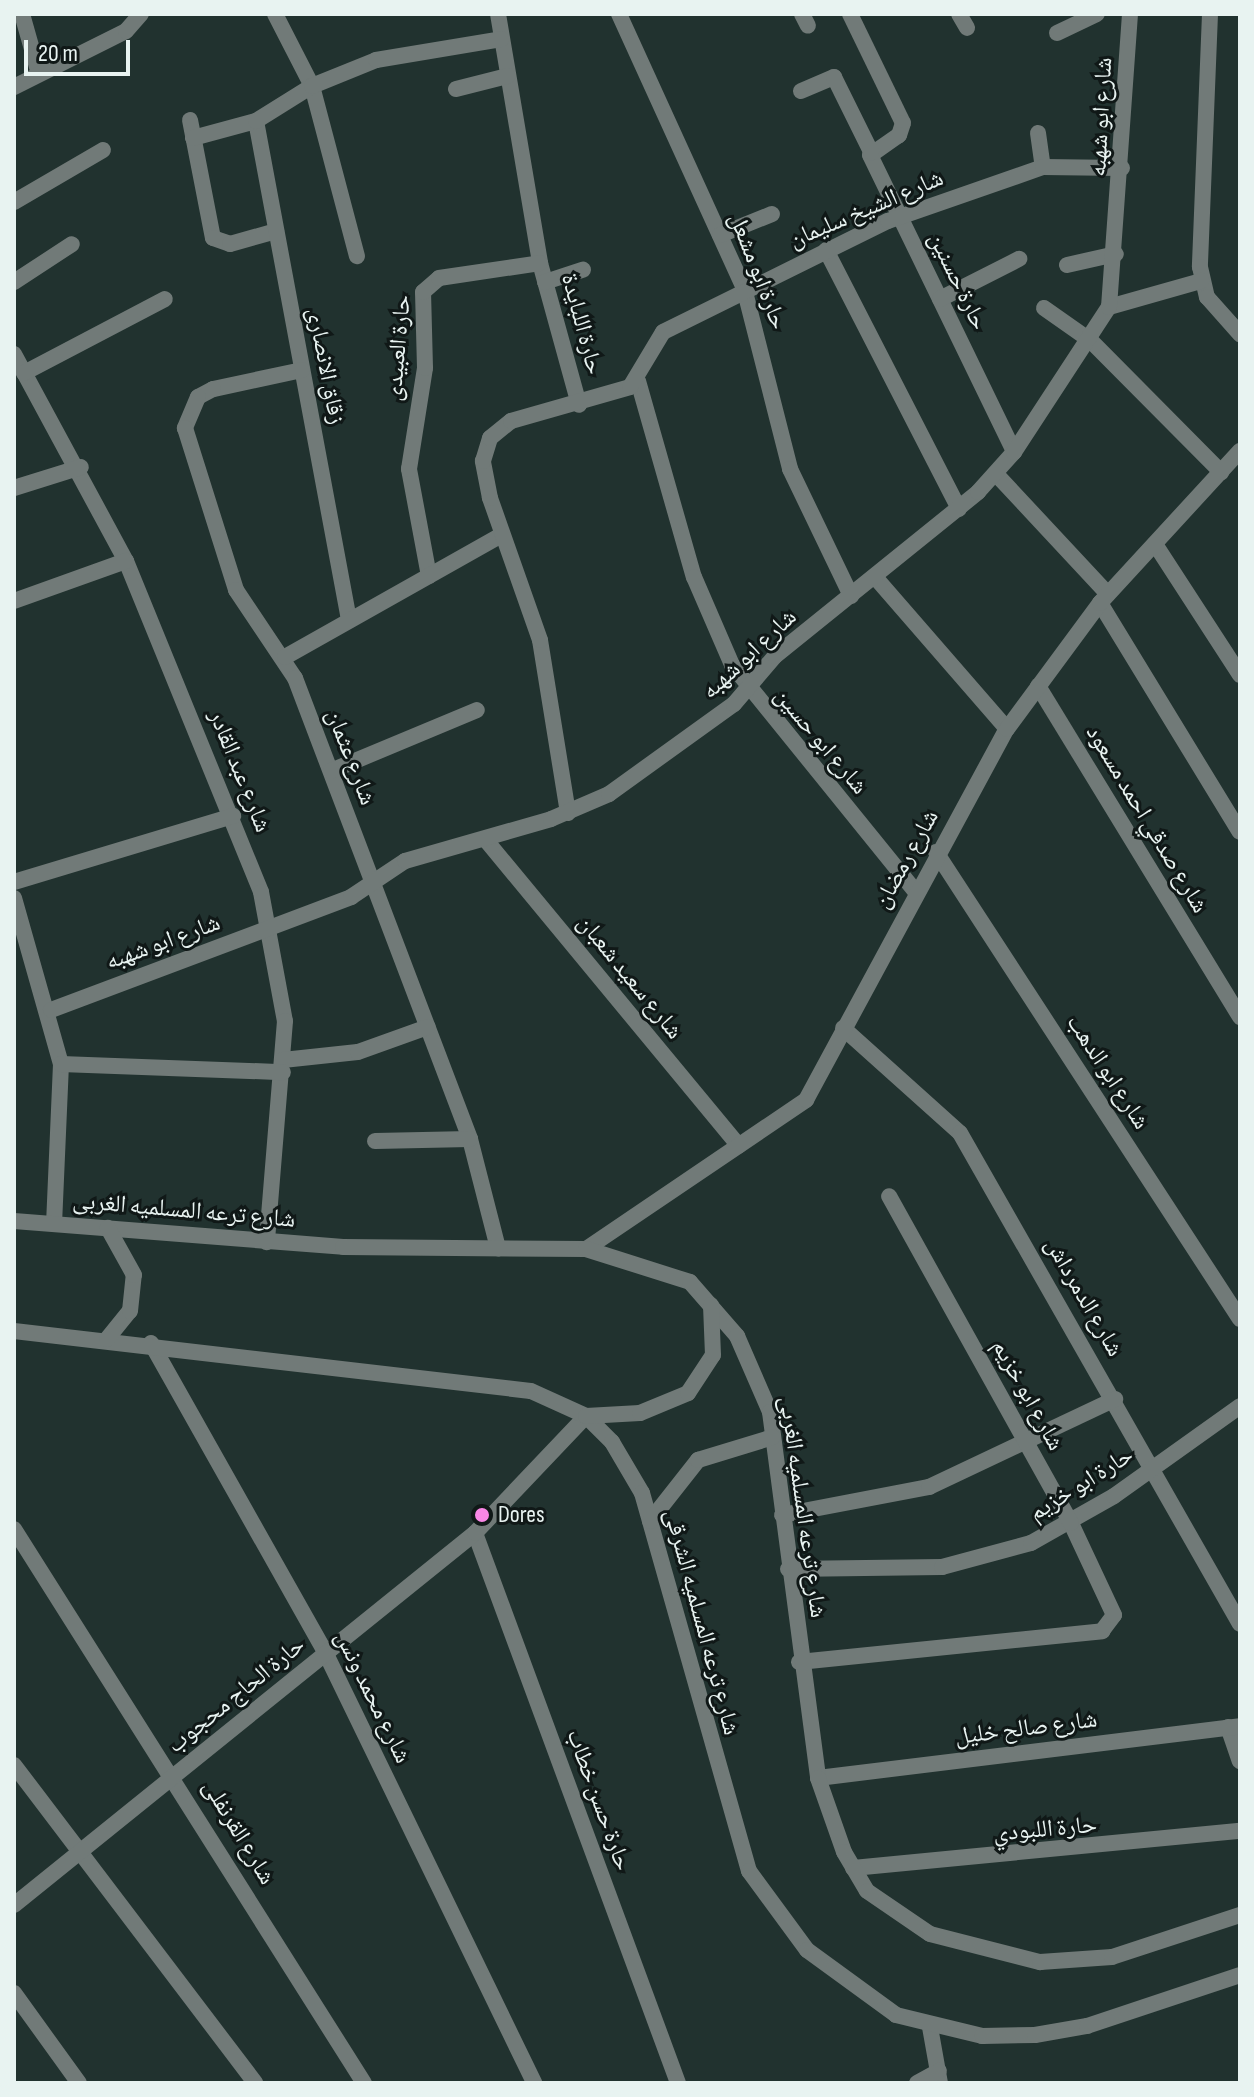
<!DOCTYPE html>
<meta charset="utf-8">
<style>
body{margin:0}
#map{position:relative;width:1254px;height:2097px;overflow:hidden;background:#21322f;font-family:"Sofia Sans Condensed","Noto Naskh Arabic",sans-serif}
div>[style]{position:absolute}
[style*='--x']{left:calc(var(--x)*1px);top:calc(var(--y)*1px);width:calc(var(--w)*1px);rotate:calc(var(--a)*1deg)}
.minor>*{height:16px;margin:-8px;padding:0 8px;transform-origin:8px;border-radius:8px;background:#717a78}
.tertiary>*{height:16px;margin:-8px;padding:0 8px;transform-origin:8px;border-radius:8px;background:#717a78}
.dots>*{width:22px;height:22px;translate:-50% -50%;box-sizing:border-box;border:4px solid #101817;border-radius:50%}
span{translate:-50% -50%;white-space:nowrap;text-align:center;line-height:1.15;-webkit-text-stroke:6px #101817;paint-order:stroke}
.street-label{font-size:24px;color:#e8f3f1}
.poi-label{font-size:24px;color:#e8f3f1}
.left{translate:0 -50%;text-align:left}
.frame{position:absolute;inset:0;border:16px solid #e8f3f1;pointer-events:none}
.scale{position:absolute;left:24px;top:40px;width:106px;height:36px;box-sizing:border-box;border:4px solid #e8f3f1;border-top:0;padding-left:10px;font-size:24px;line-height:28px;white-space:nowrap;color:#e8f3f1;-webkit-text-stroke:6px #101817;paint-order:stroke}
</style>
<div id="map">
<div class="minor">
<div style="--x:22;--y:14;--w:62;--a:74.2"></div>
<div style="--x:275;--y:14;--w:81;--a:62.8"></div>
<div style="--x:312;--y:86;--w:176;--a:75.2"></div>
<div style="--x:498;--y:14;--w:253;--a:80.4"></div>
<div style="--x:540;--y:263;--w:147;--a:74.6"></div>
<div style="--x:619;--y:14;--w:301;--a:65.5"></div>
<div style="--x:744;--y:288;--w:187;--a:75.7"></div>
<div style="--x:790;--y:469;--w:141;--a:64.3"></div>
<div style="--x:802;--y:14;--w:13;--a:63"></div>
<div style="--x:850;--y:14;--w:121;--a:64.1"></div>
<div style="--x:903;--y:123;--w:13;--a:108"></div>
<div style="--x:899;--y:135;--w:35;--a:145"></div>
<div style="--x:870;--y:155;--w:330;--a:64.1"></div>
<div style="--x:959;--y:14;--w:16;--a:60"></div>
<div style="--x:1210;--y:14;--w:253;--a:92.3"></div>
<div style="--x:1200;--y:267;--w:31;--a:77"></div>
<div style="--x:1207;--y:297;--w:50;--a:48.3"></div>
<div style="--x:1057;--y:33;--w:44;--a:-25.4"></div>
<div style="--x:14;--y:87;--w:125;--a:-26.6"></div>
<div style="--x:126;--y:31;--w:23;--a:-49"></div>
<div style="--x:456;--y:89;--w:53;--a:-14.3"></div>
<div style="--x:801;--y:91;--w:36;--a:-23"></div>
<div style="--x:834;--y:77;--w:84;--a:63.7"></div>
<div style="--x:190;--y:120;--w:120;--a:79"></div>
<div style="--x:213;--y:238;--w:18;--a:19"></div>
<div style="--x:230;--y:244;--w:48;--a:-15.8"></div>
<div style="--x:256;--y:121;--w:508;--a:79.44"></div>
<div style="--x:1038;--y:133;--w:34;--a:82"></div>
<div style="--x:193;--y:138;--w:65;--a:-15.1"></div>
<div style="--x:256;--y:121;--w:66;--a:-32"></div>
<div style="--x:312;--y:86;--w:69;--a:-22.1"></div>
<div style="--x:376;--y:60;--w:127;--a:-9.5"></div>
<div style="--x:14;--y:202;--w:103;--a:-30.3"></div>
<div style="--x:720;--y:235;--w:56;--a:-22"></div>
<div style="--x:826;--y:250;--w:291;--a:62.8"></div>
<div style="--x:1067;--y:265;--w:50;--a:-12.7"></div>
<div style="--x:14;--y:282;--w:69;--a:-33.2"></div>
<div style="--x:545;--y:282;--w:40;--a:-18"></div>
<div style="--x:940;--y:299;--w:89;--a:-26.9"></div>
<div style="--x:1109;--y:307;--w:96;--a:-15.8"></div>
<div style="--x:1044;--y:308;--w:57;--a:35.1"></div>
<div style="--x:1091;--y:341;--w:185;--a:45.2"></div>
<div style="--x:14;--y:354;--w:235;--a:61.6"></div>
<div style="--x:126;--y:561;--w:357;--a:67.8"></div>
<div style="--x:261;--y:892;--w:131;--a:79.5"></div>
<div style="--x:285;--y:1021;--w:222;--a:94.7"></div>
<div style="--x:302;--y:370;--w:91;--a:167.9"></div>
<div style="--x:213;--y:389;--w:17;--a:152"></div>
<div style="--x:198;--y:397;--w:34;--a:113"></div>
<div style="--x:185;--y:428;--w:170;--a:72.5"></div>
<div style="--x:236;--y:590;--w:106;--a:56.2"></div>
<div style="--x:295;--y:678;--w:493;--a:69.2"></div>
<div style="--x:470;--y:1139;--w:113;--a:75.6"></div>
<div style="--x:24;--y:373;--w:159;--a:-27.7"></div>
<div style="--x:638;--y:381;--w:204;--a:74.1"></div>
<div style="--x:694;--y:577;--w:96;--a:66.6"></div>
<div style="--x:732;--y:665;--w:291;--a:51"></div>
<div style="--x:996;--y:474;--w:164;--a:47"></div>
<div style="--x:14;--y:488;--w:70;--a:-17.4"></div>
<div style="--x:1155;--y:544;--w:156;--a:57"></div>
<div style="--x:429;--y:576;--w:109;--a:-100.6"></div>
<div style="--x:409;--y:469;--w:102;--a:-81"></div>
<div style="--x:425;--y:368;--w:76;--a:-91.5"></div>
<div style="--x:423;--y:292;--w:21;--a:-41"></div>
<div style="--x:439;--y:278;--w:102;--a:-8.4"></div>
<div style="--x:875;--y:577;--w:201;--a:49"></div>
<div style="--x:14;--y:601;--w:119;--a:-19.7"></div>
<div style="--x:1100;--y:603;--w:268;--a:58.6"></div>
<div style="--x:285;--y:657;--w:247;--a:-29.4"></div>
<div style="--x:1038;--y:686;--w:388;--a:58.6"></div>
<div style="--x:331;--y:771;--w:158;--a:-22.7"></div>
<div style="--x:568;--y:813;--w:175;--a:-99.2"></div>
<div style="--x:540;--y:640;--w:151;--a:-109.4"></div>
<div style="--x:490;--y:498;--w:38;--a:-101"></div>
<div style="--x:483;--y:461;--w:24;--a:-73"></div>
<div style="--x:490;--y:438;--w:27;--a:-39"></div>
<div style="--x:511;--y:421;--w:124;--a:-15.9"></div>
<div style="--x:630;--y:387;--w:64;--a:-59"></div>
<div style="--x:663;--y:332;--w:251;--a:-26.3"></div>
<div style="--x:888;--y:221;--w:164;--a:-19.2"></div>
<div style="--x:1043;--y:167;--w:79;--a:0.7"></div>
<div style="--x:485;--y:839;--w:398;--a:50.4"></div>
<div style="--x:936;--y:852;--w:557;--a:56.94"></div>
<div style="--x:14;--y:882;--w:229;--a:-16.8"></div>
<div style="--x:14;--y:898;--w:173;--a:74.2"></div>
<div style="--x:61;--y:1064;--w:159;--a:92.5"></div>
<div style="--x:51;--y:1010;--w:321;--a:-20.6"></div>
<div style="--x:351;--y:897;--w:65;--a:-33.7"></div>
<div style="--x:405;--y:861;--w:152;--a:-16"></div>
<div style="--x:551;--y:819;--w:63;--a:-23.3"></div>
<div style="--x:609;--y:794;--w:154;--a:-35.8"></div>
<div style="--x:734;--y:704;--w:63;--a:-49.5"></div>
<div style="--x:775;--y:656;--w:261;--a:-38.9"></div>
<div style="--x:978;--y:492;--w:54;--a:-48"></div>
<div style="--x:1014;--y:452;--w:173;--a:-56.8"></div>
<div style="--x:1109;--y:307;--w:294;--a:-85.9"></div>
<div style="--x:843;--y:1028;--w:157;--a:41.9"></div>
<div style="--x:960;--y:1133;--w:565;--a:60.31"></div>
<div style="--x:283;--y:1060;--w:75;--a:-6.1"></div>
<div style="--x:358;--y:1052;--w:74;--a:-19.7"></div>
<div style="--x:61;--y:1064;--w:222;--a:2.1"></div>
<div style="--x:375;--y:1141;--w:95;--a:-1.2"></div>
<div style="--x:586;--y:1249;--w:266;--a:-34.1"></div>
<div style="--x:806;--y:1100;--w:422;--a:-61.6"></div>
<div style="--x:1007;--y:729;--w:157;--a:-53.6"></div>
<div style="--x:1100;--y:603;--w:207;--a:-47.4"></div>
<div style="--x:151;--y:1343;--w:357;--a:60.6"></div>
<div style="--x:326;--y:1654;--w:477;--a:64.1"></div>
<div style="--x:782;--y:1515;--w:150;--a:-10.8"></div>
<div style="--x:929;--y:1487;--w:206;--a:-25.3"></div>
<div style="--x:14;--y:1529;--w:655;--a:57.72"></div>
<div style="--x:475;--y:1533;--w:586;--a:69.74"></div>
<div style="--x:788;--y:1569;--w:154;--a:-0.7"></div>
<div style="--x:942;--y:1567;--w:92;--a:-15.1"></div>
<div style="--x:1031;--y:1543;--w:95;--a:-29.5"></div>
<div style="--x:1114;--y:1496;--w:155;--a:-35.5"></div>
<div style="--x:799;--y:1662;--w:305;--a:-5.8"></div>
<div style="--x:1102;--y:1631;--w:20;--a:-53"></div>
<div style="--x:1114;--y:1615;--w:102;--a:-115.1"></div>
<div style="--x:1071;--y:1523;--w:374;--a:-119.1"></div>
<div style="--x:1228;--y:1727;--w:36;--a:71"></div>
<div style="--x:14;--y:1765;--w:399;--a:52.8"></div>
<div style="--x:818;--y:1778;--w:425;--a:-7"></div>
<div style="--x:853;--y:1868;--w:389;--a:-5.5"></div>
<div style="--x:14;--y:1905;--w:592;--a:-38.9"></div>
<div style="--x:475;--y:1533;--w:161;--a:-46.5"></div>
<div style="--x:14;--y:1993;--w:111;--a:54.2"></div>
<div style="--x:930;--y:2027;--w:57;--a:79.9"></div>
<div style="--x:917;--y:2083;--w:25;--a:-29"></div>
</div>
<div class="tertiary">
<div style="--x:14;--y:1221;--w:330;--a:4.5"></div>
<div style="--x:343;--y:1247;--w:243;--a:0.5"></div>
<div style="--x:586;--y:1249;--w:109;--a:17.6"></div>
<div style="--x:690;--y:1282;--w:72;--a:49"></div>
<div style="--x:737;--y:1336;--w:83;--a:66.5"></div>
<div style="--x:770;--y:1412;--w:369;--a:82.5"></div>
<div style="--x:818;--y:1778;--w:78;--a:70.6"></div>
<div style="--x:844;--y:1852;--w:45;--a:59.5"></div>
<div style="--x:867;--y:1891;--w:76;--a:34.3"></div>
<div style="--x:930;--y:1934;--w:114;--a:14.3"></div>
<div style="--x:1040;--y:1962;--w:72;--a:-4"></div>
<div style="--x:1112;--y:1957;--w:135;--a:-18.2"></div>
<div style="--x:14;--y:1331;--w:520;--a:6.62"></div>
<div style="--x:531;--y:1391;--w:60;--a:24.4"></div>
<div style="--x:586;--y:1416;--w:37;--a:45"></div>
<div style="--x:612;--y:1442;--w:59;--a:59.5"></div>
<div style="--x:642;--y:1493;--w:393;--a:74.2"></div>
<div style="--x:749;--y:1871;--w:98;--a:53.7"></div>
<div style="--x:807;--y:1950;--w:110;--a:36.1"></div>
<div style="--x:896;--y:2015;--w:89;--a:13.7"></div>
<div style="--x:982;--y:2036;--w:53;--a:-1.1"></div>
<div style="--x:1035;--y:2035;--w:53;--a:-9.8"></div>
<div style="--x:1087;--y:2026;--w:161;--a:-18.4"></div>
<div style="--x:107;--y:1339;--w:36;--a:-51"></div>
<div style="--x:130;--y:1311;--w:36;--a:-84"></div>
<div style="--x:134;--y:1275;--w:54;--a:-119"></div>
<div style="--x:586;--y:1416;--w:54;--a:-3.2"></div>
<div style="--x:640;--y:1413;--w:52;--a:-22.6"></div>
<div style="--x:688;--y:1393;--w:45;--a:-56.7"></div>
<div style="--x:713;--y:1355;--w:50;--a:-92.3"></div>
<div style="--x:650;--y:1521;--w:78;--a:-51.8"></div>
<div style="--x:698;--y:1460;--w:78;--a:-17"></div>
</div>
<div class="dots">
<div style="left:482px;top:1515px;background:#fa87e6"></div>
</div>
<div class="street-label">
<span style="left:1101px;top:117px;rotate:-87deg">شارع ابو شهبه</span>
<span style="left:866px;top:209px;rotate:-23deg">شارع الشيخ سليمان</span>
<span style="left:758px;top:271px;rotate:69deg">حارة ابو مشعل</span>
<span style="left:958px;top:281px;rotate:64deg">حارة حسنين</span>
<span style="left:582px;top:324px;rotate:75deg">حارة اللبايدة</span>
<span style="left:398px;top:348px;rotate:-85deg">حارة العبيدى</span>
<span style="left:326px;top:366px;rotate:79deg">زقاق الانصارى</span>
<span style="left:749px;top:654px;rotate:-43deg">شارع ابو شهبه</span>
<span style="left:821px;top:741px;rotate:50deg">شارع ابو حسين</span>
<span style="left:351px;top:757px;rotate:69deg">شارع عثمان</span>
<span style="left:240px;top:771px;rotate:68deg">شارع عبد القادر</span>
<span style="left:1147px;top:819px;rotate:59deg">شارع صدقي احمد مسعود</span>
<span style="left:906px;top:859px;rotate:-61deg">شارع رمضان</span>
<span style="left:163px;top:942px;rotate:-20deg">شارع ابو شهبه</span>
<span style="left:630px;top:977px;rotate:51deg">شارع سعيد شعبان</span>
<span style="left:1108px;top:1072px;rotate:57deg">شارع ابو الدهب</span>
<span style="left:184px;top:1210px;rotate:5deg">شارع ترعه المسلميه الغربى</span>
<span style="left:1084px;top:1297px;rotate:60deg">شارع الدمرداش</span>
<span style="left:1028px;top:1395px;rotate:61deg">شارع ابو خزيم</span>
<span style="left:1081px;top:1484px;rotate:-32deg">حارة ابو خزيم</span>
<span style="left:803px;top:1507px;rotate:82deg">شارع ترعه المسلميه الغربى</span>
<span style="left:702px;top:1622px;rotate:75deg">شارع ترعه المسلميه الشرقى</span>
<span style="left:236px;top:1695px;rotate:-39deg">حارة الحاج محجوب</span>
<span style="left:373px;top:1697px;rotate:64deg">شارع محمد ونس</span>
<span style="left:1026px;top:1728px;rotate:-7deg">شارع صالح خليل</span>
<span style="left:599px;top:1800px;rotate:70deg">حارة حسن خطاب</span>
<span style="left:1045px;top:1829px;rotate:-5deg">حارة اللبودي</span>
<span style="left:239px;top:1832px;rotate:59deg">شارع القرنفلى</span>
</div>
<div class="poi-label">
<span class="left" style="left:498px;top:1515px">Dores</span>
</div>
<div class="frame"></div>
<div class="scale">20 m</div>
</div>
